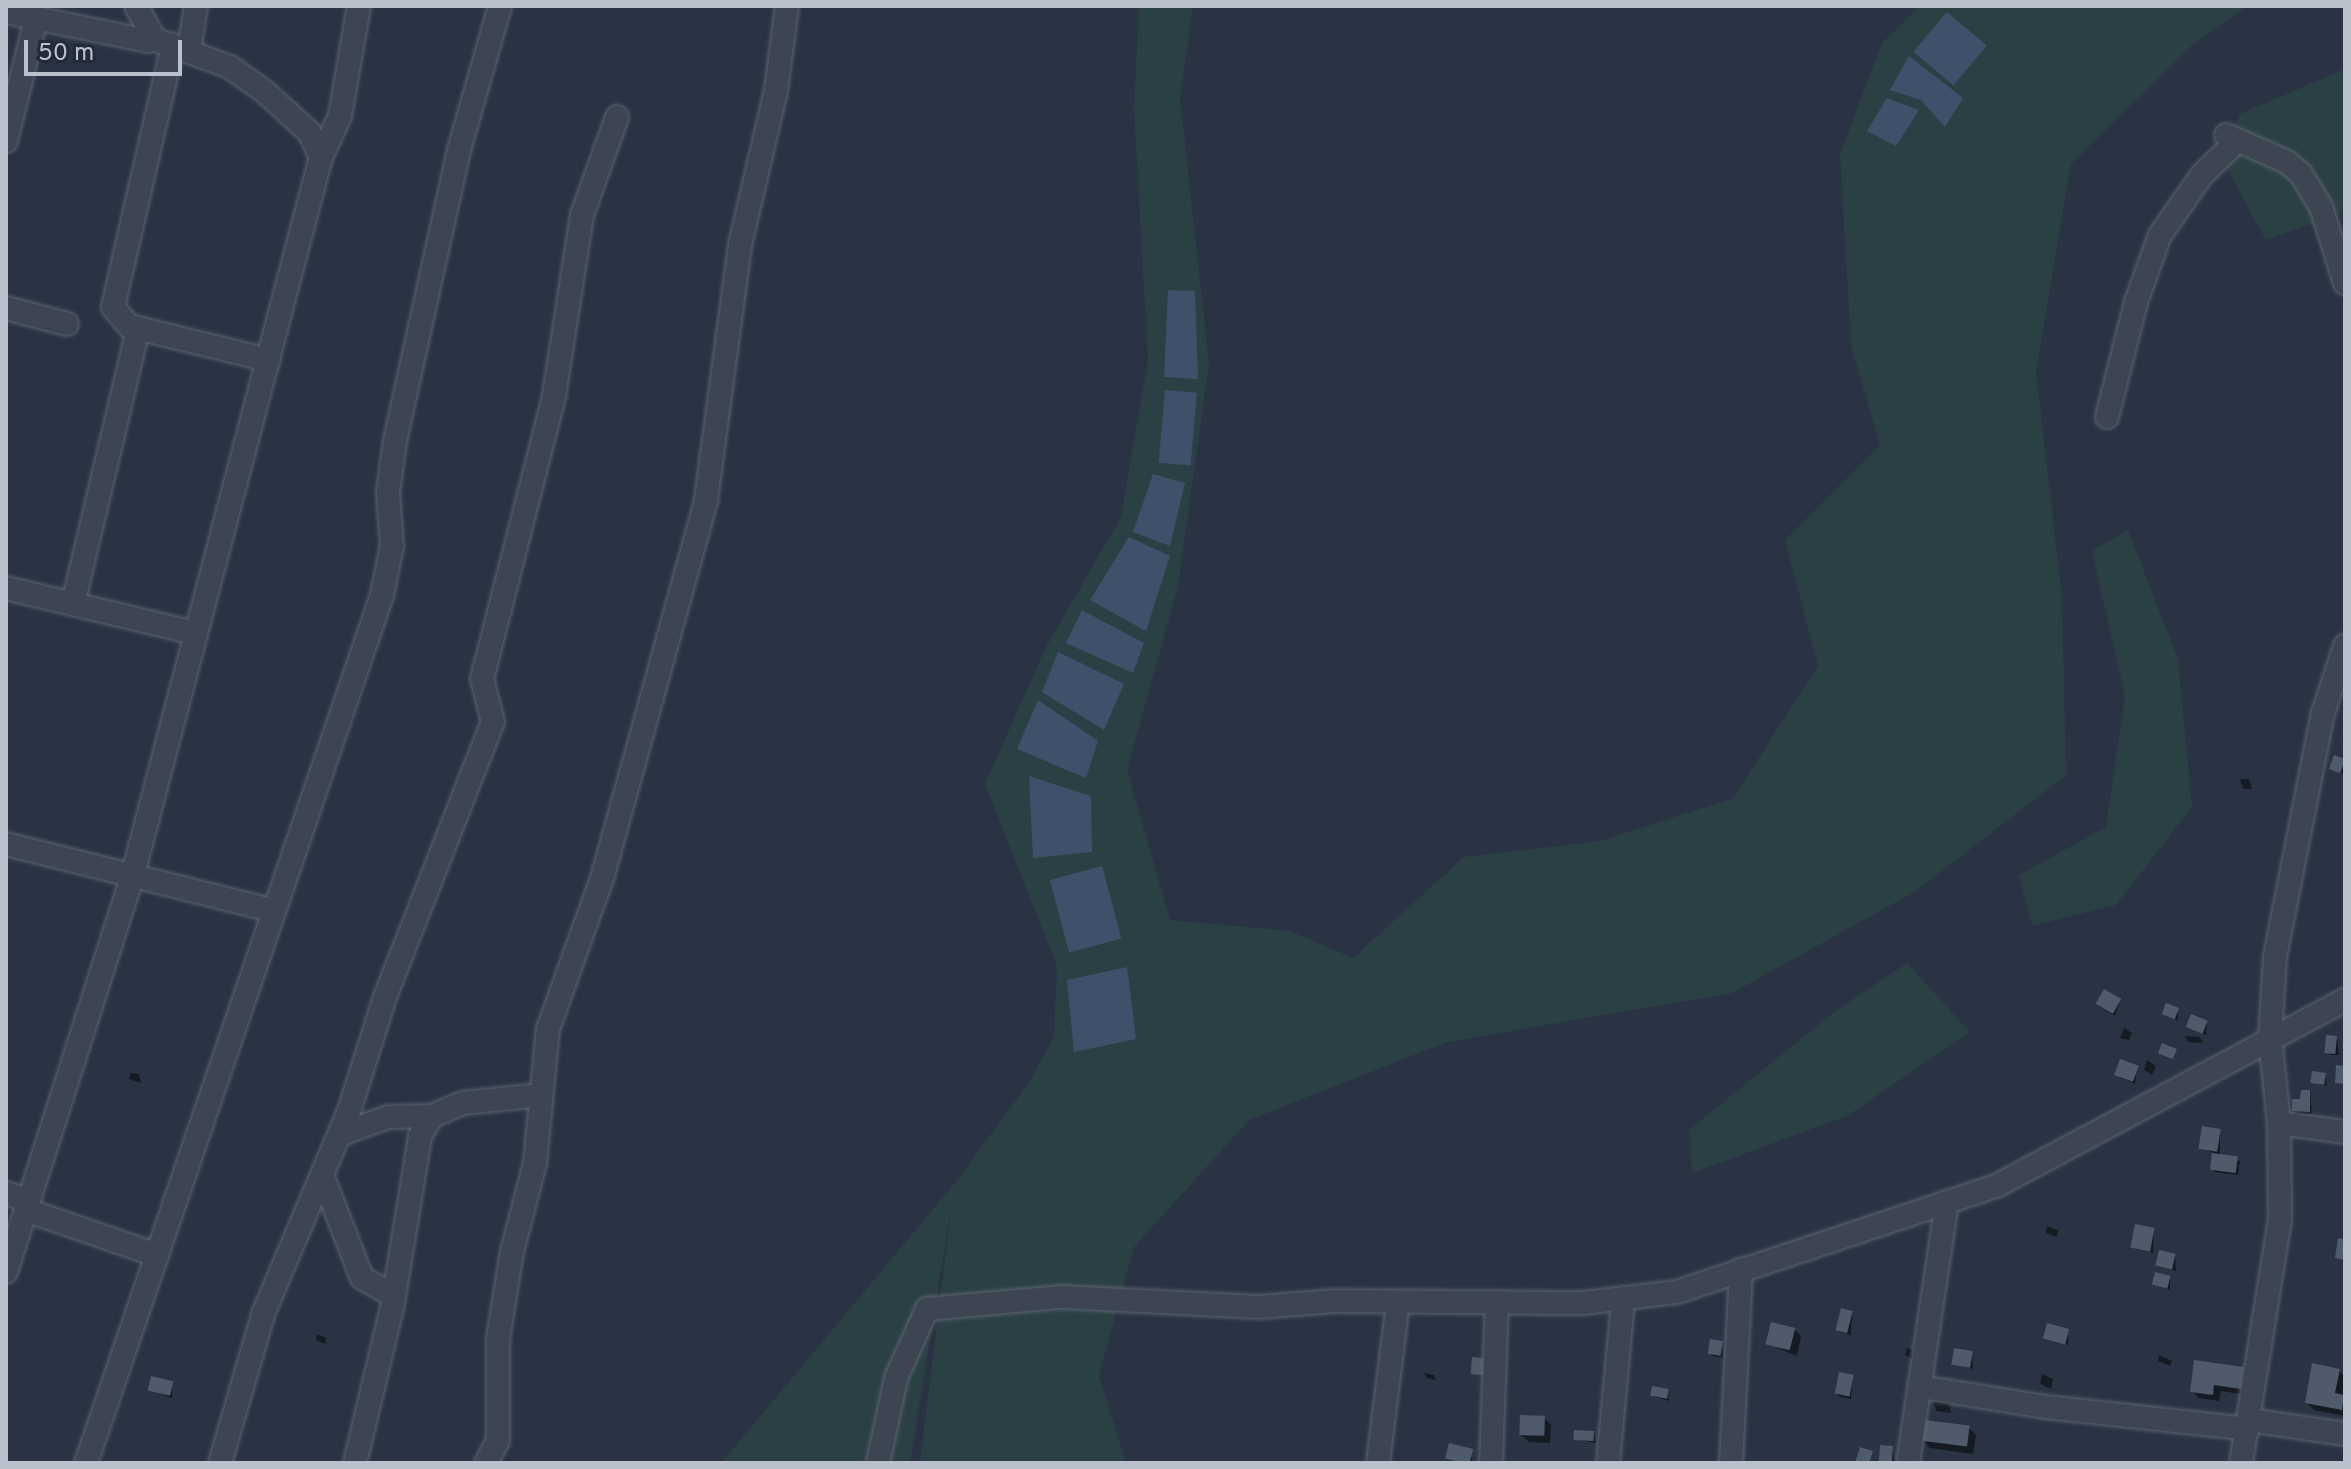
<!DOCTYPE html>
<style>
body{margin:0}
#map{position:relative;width:2351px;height:1469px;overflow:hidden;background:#293343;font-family:Overpass,sans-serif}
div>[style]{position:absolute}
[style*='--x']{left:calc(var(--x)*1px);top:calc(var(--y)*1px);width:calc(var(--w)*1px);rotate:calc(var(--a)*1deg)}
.green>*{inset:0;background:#2b4044}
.water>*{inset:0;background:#40506b;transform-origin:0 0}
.shadow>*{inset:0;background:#0007}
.building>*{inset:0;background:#4f5a6b;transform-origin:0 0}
.roads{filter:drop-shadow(0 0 2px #5b6370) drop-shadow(0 0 2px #5b6370)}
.street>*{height:22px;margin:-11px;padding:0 11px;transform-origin:11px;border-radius:11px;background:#3d4552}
span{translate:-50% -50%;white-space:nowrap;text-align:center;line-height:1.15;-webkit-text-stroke:7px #222a38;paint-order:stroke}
.frame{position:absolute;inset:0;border:8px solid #bac1cc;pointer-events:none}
.scale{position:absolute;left:24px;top:40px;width:158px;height:36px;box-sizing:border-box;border:4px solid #bac1cc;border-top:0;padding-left:10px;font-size:24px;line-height:28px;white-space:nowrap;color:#bac1cc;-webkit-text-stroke:6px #222a38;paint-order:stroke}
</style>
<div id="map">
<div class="green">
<div style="clip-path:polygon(1139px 6px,1193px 6px,1180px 98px,1209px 363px,1178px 586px,1127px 770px,1170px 920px,1290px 931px,1353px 958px,1464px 857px,1601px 841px,1733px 798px,1818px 666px,1785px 540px,1880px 445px,1851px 345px,1840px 154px,1882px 43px,1920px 6px,2247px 6px,2191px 46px,2071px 164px,2036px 372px,2062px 597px,2066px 775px,1916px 891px,1732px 993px,1447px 1042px,1249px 1120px,1134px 1247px,1099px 1376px,1126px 1463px,920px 1463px,952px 1202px,910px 1463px,721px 1463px,955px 1183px,1027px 1085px,1054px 1038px,1057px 966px,985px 784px,1045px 649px,1121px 517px,1148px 360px,1134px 107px)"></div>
<div style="clip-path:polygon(2345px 69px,2345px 212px,2266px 240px,2223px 162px,2240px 114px)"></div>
<div style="clip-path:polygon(2128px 530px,2178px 659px,2192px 807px,2116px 905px,2032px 926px,2019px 875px,2106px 827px,2125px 696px,2092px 551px)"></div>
<div style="clip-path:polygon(1907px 963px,1970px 1032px,1847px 1116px,1692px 1173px,1689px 1130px,1834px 1012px)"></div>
</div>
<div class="water">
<div style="left:1947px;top:12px;width:52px;height:52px;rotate:40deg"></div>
<div style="clip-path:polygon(1909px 56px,1963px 98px,1945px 127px,1921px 100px,1890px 90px)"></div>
<div style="clip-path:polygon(1887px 98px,1919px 110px,1896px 146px,1867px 131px)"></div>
<div style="clip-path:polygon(1168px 290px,1195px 291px,1198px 379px,1164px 377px)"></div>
<div style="left:1165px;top:390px;width:32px;height:73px;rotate:5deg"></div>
<div style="clip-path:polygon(1153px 474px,1185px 483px,1170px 546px,1133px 532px)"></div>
<div style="clip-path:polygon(1129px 537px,1170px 556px,1146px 631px,1090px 600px)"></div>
<div style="clip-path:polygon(1082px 610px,1144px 643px,1133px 673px,1066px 643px)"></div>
<div style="clip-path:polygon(1058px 652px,1124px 684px,1104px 730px,1042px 692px)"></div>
<div style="clip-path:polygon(1038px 700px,1098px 741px,1086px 778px,1017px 749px)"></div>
<div style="clip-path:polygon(1029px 776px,1091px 796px,1092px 852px,1033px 858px)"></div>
<div style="left:1102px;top:866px;width:75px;height:54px;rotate:75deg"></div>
<div style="clip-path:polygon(1127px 967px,1136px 1039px,1074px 1052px,1067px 980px)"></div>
</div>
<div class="shadow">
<div style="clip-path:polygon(2344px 760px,2344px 774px,2332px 768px)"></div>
<div style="clip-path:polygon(2240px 779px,2249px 779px,2252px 789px,2243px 789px)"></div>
<div style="clip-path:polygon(2120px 1001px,2115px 1016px,2100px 1007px)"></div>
<div style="clip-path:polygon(2178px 1010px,2178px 1021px,2164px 1014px)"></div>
<div style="clip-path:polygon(2207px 1023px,2206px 1035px,2188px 1027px)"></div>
<div style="clip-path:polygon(2124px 1028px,2132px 1033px,2129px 1040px,2120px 1038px)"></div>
<div style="clip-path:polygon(2185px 1036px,2200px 1037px,2203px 1043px,2188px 1042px)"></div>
<div style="clip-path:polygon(2337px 1038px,2339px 1055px,2331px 1055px,2328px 1052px)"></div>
<div style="clip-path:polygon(2147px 1060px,2156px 1066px,2152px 1075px,2144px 1070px)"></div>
<div style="clip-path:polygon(2137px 1068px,2135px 1084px,2116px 1075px)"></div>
<div style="clip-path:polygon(131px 1073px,139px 1074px,141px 1083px,129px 1079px)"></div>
<div style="clip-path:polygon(2325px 1075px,2327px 1086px,2312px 1082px)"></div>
<div style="clip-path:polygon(2310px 1092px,2312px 1114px,2297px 1114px,2294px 1111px)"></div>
<div style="clip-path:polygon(2220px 1131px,2220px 1156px,2240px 1161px,2238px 1175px,2214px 1172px,2214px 1153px,2201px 1148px)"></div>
<div style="clip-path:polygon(2047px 1226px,2058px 1230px,2057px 1237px,2046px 1233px)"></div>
<div style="clip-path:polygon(2154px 1230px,2153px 1253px,2132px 1246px)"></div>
<div style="clip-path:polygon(2175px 1255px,2176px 1271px,2158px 1265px)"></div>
<div style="clip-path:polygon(2170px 1278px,2170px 1290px,2154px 1283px)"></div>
<div style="clip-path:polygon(1852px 1313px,1851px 1335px,1840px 1332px,1837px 1329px)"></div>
<div style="clip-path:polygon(1794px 1329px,1801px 1336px,1797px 1356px,1768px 1344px)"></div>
<div style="clip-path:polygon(2068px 1331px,2068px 1345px,2045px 1337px)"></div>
<div style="clip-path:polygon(317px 1334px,326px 1338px,325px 1344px,316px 1340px)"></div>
<div style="clip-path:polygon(1722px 1343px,1723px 1358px,1713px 1356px,1710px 1353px)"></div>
<div style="clip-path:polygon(1907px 1348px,1916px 1351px,1917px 1361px,1905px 1355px)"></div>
<div style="clip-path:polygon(1972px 1353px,1973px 1369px,1954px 1364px)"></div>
<div style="clip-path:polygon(2159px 1355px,2172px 1361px,2170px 1366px,2158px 1361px)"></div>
<div style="clip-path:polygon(2243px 1369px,2250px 1376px,2247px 1395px,2221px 1391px,2219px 1401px,2199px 1398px,2192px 1391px)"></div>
<div style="clip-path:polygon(2339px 1370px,2345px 1377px,2345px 1416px,2314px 1410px,2307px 1403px)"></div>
<div style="clip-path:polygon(1424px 1373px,1434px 1375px,1436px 1380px,1427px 1378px)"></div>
<div style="clip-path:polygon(2042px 1374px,2053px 1379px,2051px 1389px,2040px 1384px)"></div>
<div style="clip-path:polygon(1853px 1377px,1851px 1399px,1840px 1397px,1837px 1394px)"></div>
<div style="clip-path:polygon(172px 1383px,172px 1398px,150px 1390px)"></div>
<div style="clip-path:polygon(1668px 1391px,1669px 1401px,1652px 1396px)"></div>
<div style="clip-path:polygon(1934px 1401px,1949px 1403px,1951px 1413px,1936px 1411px)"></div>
<div style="clip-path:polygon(1544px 1418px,1551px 1425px,1550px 1443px,1529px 1442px,1521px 1435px)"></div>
<div style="clip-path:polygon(1969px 1428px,1976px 1435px,1973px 1454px,1930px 1448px,1923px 1441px)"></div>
<div style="clip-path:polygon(1594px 1433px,1596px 1443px,1576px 1439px)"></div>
<div style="clip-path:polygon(1892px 1448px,1895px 1463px,1881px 1463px)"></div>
<div style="clip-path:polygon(1472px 1451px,1472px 1463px,1448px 1458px)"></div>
</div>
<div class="building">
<div style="left:2334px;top:755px;width:12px;height:15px;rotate:20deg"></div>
<div style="left:2104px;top:989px;width:20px;height:17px;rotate:30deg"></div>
<div style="left:2166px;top:1003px;width:14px;height:12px;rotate:21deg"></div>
<div style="left:2191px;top:1014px;width:18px;height:14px;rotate:22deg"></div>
<div style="left:2326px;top:1035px;width:11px;height:18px;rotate:5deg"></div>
<div style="left:2162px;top:1043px;width:16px;height:11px;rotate:22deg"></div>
<div style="left:2120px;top:1059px;width:20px;height:17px;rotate:20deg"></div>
<div style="clip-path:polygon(2336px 1065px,2345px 1066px,2345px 1084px,2335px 1083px)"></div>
<div style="left:2312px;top:1071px;width:14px;height:12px;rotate:8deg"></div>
<div style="clip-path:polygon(2301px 1090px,2310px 1090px,2310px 1112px,2292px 1111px,2292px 1099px,2300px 1099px)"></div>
<div style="left:2202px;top:1126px;width:19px;height:23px;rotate:9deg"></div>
<div style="left:2212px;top:1153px;width:26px;height:17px;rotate:7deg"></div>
<div style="left:2135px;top:1224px;width:20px;height:24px;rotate:11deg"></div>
<div style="clip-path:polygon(2338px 1238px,2345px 1239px,2345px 1260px,2335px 1258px)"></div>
<div style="left:2159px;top:1250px;width:17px;height:16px;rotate:13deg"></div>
<div style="left:2155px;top:1272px;width:16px;height:13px;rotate:14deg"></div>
<div style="left:1841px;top:1308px;width:12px;height:23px;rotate:14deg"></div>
<div style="left:1771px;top:1322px;width:25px;height:23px;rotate:14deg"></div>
<div style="left:2047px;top:1323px;width:23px;height:16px;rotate:15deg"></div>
<div style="left:1710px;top:1339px;width:13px;height:15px;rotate:9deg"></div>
<div style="left:1954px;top:1348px;width:19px;height:17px;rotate:9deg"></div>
<div style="left:1472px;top:1357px;width:22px;height:17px;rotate:5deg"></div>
<div style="clip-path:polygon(2194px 1360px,2244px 1367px,2241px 1389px,2214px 1385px,2213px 1395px,2190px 1392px)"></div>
<div style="clip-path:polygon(2312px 1363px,2340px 1369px,2335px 1393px,2344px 1395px,2342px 1410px,2305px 1403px)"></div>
<div style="left:1839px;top:1372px;width:15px;height:22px;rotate:11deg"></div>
<div style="left:151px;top:1376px;width:23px;height:15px;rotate:13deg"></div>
<div style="left:1652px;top:1386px;width:17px;height:10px;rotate:10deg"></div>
<div style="left:1520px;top:1415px;width:25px;height:20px;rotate:2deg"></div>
<div style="left:1924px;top:1420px;width:46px;height:21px;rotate:7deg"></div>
<div style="left:1574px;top:1430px;width:20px;height:10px;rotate:3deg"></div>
<div style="left:1449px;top:1443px;width:25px;height:16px;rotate:14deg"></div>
<div style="left:1880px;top:1445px;width:13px;height:18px;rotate:4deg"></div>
<div style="clip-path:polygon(1860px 1447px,1873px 1451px,1869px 1463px,1855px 1463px)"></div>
</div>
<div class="roads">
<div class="street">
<div style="--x:6;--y:12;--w:145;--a:11.5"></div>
<div style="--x:148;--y:41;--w:10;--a:-79"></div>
<div style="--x:150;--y:31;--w:29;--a:-119"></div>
<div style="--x:173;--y:45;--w:269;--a:102.9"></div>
<div style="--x:113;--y:307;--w:25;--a:50"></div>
<div style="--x:129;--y:326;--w:144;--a:13.7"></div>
<div style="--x:189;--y:51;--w:46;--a:-81.2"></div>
<div style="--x:2226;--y:135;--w:67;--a:23.9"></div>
<div style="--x:2287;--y:162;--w:18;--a:41"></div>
<div style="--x:2301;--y:174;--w:39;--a:59"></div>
<div style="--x:2321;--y:207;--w:80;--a:72.5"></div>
<div style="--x:6;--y:141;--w:126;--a:-76.2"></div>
<div style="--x:321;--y:157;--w:45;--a:-65.1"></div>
<div style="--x:340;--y:116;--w:112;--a:-80.2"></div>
<div style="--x:6;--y:308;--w:63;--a:14.7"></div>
<div style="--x:2107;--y:417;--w:119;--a:-75.8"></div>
<div style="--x:2136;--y:302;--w:71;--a:-70.3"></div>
<div style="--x:2160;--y:235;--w:73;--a:-55"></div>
<div style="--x:2202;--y:175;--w:50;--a:-44.2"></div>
<div style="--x:6;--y:588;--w:194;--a:13.4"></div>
<div style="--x:73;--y:604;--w:284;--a:-76.7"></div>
<div style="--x:6;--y:844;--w:276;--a:14"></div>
<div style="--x:2279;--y:1123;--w:67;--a:7.8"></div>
<div style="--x:339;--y:1135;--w:52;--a:-20.2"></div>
<div style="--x:388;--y:1117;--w:44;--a:-1.3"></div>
<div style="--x:432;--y:1116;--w:34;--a:-23"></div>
<div style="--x:463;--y:1103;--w:78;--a:-5.9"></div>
<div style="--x:322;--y:1175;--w:110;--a:68.8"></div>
<div style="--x:362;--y:1278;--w:35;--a:29"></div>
<div style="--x:6;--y:1193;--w:24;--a:19"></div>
<div style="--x:26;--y:1210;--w:139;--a:19"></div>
<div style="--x:6;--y:1272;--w:418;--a:-72.3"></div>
<div style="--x:133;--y:874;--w:741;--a:-75.31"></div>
<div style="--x:321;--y:157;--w:26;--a:-115"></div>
<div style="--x:310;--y:133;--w:61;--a:-137.7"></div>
<div style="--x:265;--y:92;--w:43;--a:-144.5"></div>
<div style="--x:230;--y:67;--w:84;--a:-159.8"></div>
<div style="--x:1921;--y:1387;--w:127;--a:9.1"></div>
<div style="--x:2046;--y:1407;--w:203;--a:6.2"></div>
<div style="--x:2249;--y:1420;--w:97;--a:8.3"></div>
<div style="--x:86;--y:1463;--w:917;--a:-71.17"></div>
<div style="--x:382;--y:595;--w:50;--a:-78.5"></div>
<div style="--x:392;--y:546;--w:53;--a:-94.3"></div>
<div style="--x:388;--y:493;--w:52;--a:-82.3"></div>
<div style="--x:395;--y:441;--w:298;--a:-77.6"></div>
<div style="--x:459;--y:150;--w:150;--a:-74.1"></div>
<div style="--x:220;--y:1463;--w:157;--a:-73.8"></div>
<div style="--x:264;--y:1312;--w:221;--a:-67.1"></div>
<div style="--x:350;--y:1108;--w:116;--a:-72.5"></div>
<div style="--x:385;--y:997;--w:295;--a:-68.6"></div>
<div style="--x:493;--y:722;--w:44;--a:-104.3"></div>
<div style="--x:482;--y:679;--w:292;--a:-75.7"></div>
<div style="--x:554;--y:396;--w:183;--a:-81.2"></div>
<div style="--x:582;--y:215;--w:104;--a:-70.3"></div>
<div style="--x:355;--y:1463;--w:164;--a:-76.6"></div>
<div style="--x:393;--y:1303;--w:169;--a:-80.8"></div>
<div style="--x:420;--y:1136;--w:23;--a:-59"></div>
<div style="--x:486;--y:1463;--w:26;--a:-62"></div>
<div style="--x:498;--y:1440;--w:101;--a:-90"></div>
<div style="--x:498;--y:1339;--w:88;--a:-80.9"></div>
<div style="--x:512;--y:1252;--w:92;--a:-75.5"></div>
<div style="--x:535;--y:1163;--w:135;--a:-84.5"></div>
<div style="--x:548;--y:1029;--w:164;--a:-70.3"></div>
<div style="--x:603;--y:875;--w:389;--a:-74.6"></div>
<div style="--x:706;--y:500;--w:257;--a:-82.4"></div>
<div style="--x:740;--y:245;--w:159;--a:-76.9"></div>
<div style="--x:776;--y:90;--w:85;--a:-82.5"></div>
<div style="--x:878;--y:1463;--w:87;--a:-78"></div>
<div style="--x:896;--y:1378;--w:76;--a:-65.8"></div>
<div style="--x:927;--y:1309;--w:136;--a:-5.1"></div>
<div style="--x:1062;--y:1297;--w:197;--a:2.9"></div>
<div style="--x:1259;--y:1307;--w:76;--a:-4.5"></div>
<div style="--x:1335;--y:1301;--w:248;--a:0.5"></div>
<div style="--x:1583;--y:1303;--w:95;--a:-6.7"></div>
<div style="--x:1677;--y:1292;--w:338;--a:-18.4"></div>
<div style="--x:1998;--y:1185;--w:393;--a:-28.1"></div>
<div style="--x:1378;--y:1463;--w:162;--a:-82.9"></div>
<div style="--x:1491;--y:1463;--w:161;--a:-87.9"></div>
<div style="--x:1608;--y:1463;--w:164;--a:-84.7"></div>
<div style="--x:1731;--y:1463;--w:194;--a:-87"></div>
<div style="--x:1908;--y:1463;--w:264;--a:-81.5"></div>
<div style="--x:2241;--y:1463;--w:246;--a:-80.9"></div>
<div style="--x:2280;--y:1220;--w:97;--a:-90.6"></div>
<div style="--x:2279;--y:1123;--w:85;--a:-96"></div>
<div style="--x:2270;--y:1038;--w:81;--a:-86.5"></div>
<div style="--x:2275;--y:957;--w:249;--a:-78.9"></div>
<div style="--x:2323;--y:713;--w:71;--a:-71.8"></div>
</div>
</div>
<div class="frame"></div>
<div class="scale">50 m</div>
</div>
